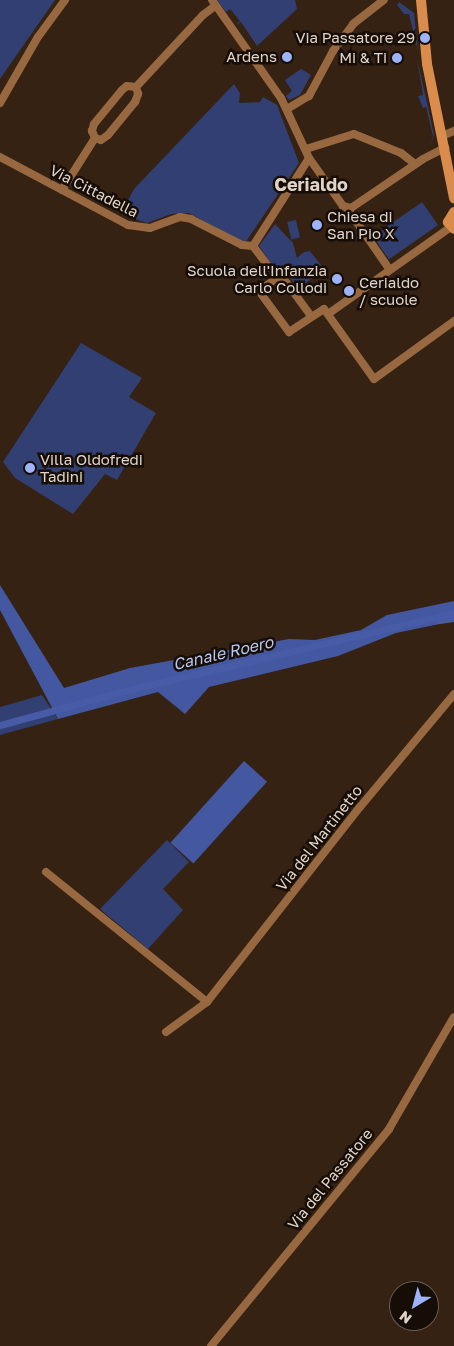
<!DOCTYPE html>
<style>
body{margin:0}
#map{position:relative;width:454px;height:1346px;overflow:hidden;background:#352212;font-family:"Golos Text",sans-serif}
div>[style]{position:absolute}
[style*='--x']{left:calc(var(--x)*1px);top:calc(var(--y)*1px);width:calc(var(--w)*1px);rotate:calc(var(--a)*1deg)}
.green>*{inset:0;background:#313f72;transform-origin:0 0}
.forest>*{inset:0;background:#4457a1;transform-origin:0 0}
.canal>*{height:7px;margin:-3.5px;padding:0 3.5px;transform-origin:3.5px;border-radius:3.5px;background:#485ba6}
.street>*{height:8px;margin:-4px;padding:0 4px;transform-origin:4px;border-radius:4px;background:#986841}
.secondary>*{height:10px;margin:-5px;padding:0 5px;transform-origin:5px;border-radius:5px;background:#d98c4b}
.dots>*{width:14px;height:14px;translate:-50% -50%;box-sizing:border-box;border:2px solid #160d07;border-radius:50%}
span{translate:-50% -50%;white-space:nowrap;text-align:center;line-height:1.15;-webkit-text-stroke:5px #160d07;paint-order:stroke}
.poi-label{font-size:15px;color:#e0d3c9}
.right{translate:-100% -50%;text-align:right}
.left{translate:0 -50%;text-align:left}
.street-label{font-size:15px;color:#e0d3c9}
.water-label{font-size:16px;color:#b8c6ef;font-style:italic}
.quarter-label{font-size:18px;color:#e0d3c9;font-weight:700}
.north{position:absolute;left:389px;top:1281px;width:50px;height:50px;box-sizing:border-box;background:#160d07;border:1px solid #675c55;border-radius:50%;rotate:217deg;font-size:14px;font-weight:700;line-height:20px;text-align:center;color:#e0d3c9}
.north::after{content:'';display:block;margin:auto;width:18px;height:22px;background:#9db4fd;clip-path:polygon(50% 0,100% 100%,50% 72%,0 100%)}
</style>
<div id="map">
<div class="green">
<div style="clip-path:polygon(0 0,55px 0,0 79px)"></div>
<div style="clip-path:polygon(217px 0,295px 0,297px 9px,257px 46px,241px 22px,236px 25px,240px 21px,230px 9px,226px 12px)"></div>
<div style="clip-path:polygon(399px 2px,414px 13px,418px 51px,409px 14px,404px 14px,397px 5px)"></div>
<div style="clip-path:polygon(417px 58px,434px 135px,430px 146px,433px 136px,426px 107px,423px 108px,418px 96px,423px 95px)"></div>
<div style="clip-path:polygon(301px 69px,311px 75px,300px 95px,289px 100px,286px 96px,292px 91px,285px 80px)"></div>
<div style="clip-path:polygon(234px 84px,240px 93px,239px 103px,260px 102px,263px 97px,277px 105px,299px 163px,245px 243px,189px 213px,171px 214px,147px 223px,121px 214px,134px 189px)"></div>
<div style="left:422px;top:202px;width:28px;height:60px;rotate:55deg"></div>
<div style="left:296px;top:220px;width:18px;height:9px;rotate:77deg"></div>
<div style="clip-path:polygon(275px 224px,293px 243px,297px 258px,304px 252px,310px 251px,324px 269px,298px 289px,283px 268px,277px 272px,259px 246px)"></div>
<div style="clip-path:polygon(81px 343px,142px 378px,129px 397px,156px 413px,117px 480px,105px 474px,73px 514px,15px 478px,3px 462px)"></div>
<div style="clip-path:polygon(42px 695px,58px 719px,0 735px,0 707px)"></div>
<div style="clip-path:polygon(167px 840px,189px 862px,163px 889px,183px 910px,148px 949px,100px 909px)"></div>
</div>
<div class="forest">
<div style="clip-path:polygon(0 585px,64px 688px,130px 668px,289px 639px,315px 640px,361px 630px,387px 615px,454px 601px,454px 621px,396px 633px,338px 656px,209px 687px,185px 714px,158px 692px,58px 719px,0 610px)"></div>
<div style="left:244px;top:761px;width:31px;height:110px;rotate:42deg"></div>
</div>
<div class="canal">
<div style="--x:439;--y:620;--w:15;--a:-8"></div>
<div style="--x:0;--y:725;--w:137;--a:-15.3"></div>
<div style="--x:132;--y:689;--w:331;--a:-13.3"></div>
</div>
<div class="street">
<div style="--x:212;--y:0;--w:120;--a:54.9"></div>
<div style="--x:281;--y:98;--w:66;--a:65"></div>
<div style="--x:309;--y:158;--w:59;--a:54.7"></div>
<div style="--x:343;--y:206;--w:8;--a:14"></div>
<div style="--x:351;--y:208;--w:87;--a:-34.2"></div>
<div style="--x:423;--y:159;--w:25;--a:-27"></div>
<div style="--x:136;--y:87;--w:98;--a:-47.1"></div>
<div style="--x:203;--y:15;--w:15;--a:-37"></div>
<div style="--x:0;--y:103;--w:76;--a:-60.1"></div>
<div style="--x:38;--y:37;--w:46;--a:-53.9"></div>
<div style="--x:287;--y:109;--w:26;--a:-31"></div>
<div style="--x:309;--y:96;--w:51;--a:-61.9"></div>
<div style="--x:333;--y:51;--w:34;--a:-53"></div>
<div style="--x:353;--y:24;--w:39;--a:-38"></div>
<div style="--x:442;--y:136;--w:13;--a:-23"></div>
<div style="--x:95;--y:138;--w:8;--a:-113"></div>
<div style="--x:92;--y:131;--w:7;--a:-74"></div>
<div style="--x:94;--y:124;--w:44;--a:-50.5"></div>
<div style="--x:122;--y:90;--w:6;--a:-39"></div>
<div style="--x:127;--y:86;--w:9;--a:6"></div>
<div style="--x:95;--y:138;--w:6;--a:18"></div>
<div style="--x:101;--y:140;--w:9;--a:-36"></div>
<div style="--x:108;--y:135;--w:43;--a:-50.7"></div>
<div style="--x:135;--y:102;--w:9;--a:-69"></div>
<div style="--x:138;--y:94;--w:7;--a:-106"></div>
<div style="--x:306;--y:149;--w:50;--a:-17.4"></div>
<div style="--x:354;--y:134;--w:51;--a:22"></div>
<div style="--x:401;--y:153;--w:18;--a:38"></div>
<div style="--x:0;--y:157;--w:145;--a:28"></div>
<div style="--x:128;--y:225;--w:22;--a:8"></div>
<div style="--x:150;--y:228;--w:32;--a:-20"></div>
<div style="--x:180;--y:217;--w:11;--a:10"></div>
<div style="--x:191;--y:219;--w:57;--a:27"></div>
<div style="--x:242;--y:245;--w:11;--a:5"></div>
<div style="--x:253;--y:246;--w:40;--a:53"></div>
<div style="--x:62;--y:190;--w:62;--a:-57.6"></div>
<div style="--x:347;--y:208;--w:75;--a:55.3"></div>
<div style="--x:253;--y:246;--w:104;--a:-57.5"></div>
<div style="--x:328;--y:314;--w:151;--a:-35.3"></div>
<div style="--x:311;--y:316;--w:51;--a:-126.2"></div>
<div style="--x:281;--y:275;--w:27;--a:144"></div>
<div style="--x:259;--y:291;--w:51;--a:53.8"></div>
<div style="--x:289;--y:332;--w:42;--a:-33.3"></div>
<div style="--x:324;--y:309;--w:86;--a:54.5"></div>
<div style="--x:374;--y:379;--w:99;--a:-35.9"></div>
<div style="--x:46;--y:872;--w:207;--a:38.9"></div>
<div style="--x:166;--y:1032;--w:51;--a:-36.2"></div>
<div style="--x:207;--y:1002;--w:248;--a:-51.9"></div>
<div style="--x:360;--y:807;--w:147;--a:-50.2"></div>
<div style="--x:211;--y:1346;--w:281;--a:-50.6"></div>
<div style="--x:389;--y:1129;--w:129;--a:-59.9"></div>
</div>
<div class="secondary">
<div style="--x:421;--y:0;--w:64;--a:84.6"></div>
<div style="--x:427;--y:64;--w:137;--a:78.6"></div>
<div style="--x:454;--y:212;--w:12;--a:121"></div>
<div style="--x:448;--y:222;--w:9;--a:49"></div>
</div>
<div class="dots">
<div style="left:425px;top:38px;background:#9db4fd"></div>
<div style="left:287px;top:57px;background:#9db4fd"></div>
<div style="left:397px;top:58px;background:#9db4fd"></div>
<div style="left:317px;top:225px;background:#9db4fd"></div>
<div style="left:337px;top:279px;background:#9db4fd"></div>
<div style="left:349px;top:291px;background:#9db4fd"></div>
<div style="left:30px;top:468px;background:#9db4fd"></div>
</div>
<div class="poi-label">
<span class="right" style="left:415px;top:38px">Via Passatore 29</span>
<span class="right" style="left:277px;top:57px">Ardens</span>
<span class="right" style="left:387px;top:58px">Mi &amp; Ti</span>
<span class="left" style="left:327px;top:225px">Chiesa di<br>San Pio X</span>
<span class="right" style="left:327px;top:279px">Scuola dell'Infanzia<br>Carlo Collodi</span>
<span class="left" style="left:359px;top:291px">Cerialdo<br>/ scuole</span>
<span class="left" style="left:40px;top:468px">Villa Oldofredi<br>Tadini</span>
</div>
<div class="street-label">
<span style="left:94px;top:191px;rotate:27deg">Via Cittadella</span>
<span style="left:319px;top:838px;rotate:-52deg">Via del Martinetto</span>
<span style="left:330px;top:1179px;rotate:-51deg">Via del Passatore</span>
</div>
<div class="water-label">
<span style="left:223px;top:653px;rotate:-13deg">Canale Roero</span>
</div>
<div class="quarter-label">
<span style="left:311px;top:184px">Cerialdo</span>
</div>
<div class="north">N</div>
</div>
